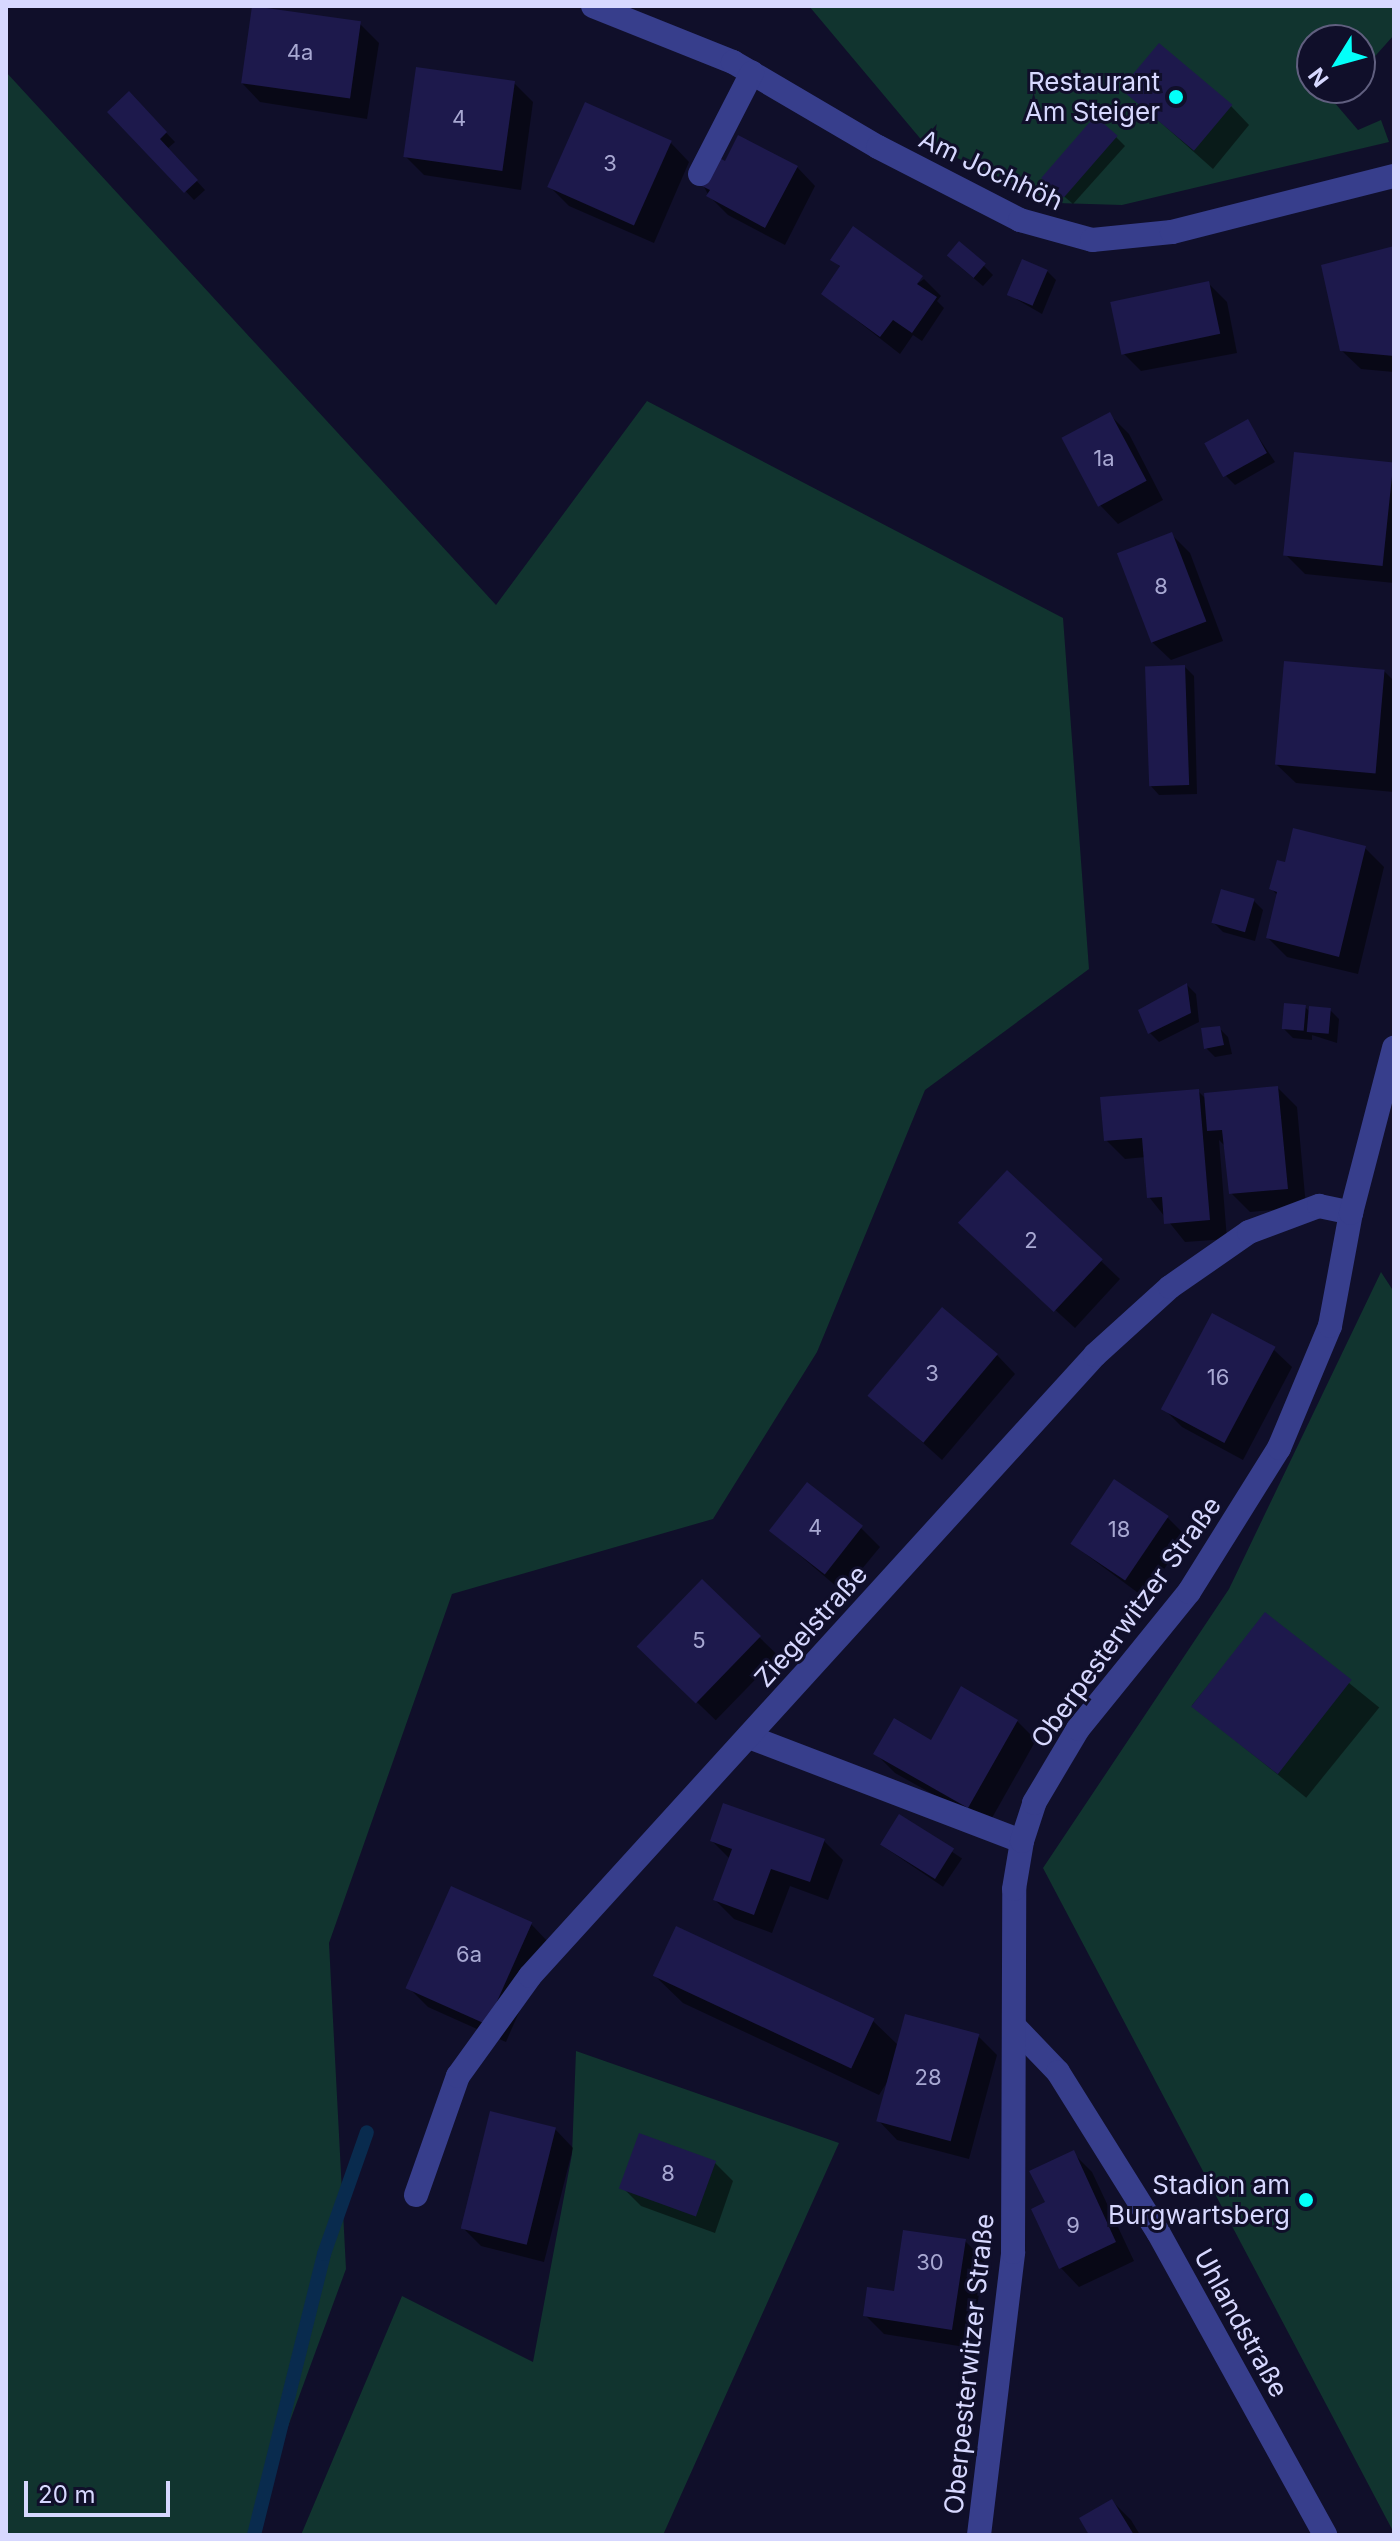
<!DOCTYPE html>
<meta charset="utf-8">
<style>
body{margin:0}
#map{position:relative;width:1400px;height:2541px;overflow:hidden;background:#100f2a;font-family:Inter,sans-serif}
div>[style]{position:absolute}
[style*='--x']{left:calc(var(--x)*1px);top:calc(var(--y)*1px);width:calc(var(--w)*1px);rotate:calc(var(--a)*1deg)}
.green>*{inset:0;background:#11342f}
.shadow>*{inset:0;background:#0007;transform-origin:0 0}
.stream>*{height:14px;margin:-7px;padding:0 7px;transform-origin:7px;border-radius:7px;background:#092b4e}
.building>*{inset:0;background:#1d194c;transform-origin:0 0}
.minor>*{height:24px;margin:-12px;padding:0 12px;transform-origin:12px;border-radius:12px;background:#373e8c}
.dots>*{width:22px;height:22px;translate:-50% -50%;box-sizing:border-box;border:4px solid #100f2a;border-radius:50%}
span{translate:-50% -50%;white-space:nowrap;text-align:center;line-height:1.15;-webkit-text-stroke:6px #100f2a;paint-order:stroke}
.number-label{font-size:22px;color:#a8a8d2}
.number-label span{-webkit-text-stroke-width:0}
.poi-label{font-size:26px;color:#d7d8ff}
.right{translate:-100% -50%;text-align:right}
.street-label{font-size:26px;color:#d7d8ff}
.frame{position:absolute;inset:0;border:8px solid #d7d8ff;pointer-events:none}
.north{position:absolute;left:1296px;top:24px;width:80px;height:80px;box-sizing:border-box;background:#100f2a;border:2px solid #605f7f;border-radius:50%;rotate:233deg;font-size:22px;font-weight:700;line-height:32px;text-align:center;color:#d7d8ff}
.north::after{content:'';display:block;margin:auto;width:28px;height:36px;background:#03fff9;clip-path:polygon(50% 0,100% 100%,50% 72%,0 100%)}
.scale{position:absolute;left:24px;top:2481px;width:146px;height:36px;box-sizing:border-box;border:4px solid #d7d8ff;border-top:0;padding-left:10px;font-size:24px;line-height:28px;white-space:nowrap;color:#d7d8ff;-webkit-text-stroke:6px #100f2a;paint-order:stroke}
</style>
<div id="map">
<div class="green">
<div style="clip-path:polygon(809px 6px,1394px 6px,1394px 35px,1360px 73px,1360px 40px,1312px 40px,1312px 88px,1346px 88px,1334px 102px,1358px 130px,1381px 120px,1389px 142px,1122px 205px,1056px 203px,924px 143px)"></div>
<div style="clip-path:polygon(6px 72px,496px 605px,647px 401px,1063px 618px,1089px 969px,925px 1090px,817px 1352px,713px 1519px,452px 1594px,329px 1943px,346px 2269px,248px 2535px,6px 2535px)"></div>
<div style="clip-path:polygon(1381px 1272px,1394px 1292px,1394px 2533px,1043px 1868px,1229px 1589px)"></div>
<div style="clip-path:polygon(576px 2051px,839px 2143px,663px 2535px,301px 2535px,402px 2296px,533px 2362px,572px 2154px)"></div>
</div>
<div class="shadow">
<div style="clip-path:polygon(360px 24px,379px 43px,367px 119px,260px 102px,242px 83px)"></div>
<div style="clip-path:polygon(514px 83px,533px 102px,521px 190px,424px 175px,406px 157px)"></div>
<div style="clip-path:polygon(1123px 89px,1231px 106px,1249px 125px,1213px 169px)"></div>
<div style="clip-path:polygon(129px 94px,175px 142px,167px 149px,205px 190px,194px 200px,110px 112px)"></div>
<div style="clip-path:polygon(1116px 137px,1125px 146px,1073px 204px,1052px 186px)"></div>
<div style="clip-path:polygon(671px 143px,689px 162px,654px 243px,569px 206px,550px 187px)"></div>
<div style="clip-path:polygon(725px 164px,797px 167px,815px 186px,785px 245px,728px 215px,709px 196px,703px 185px)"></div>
<div style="clip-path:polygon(1394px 248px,1394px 372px,1361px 369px,1341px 350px)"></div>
<div style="clip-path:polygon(833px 259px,914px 286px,924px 279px,941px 296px,937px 301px,944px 308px,922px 341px,913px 335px,900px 354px,823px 294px,841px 268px)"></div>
<div style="clip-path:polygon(958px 265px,984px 266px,993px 275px,983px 286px)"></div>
<div style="clip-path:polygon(1047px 271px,1056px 280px,1042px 314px,1009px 295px)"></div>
<div style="clip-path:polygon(1208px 283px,1227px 302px,1237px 353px,1141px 371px,1122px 352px)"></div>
<div style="clip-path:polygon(1110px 415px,1129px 434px,1163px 500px,1118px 524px,1100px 505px)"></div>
<div style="clip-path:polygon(1248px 422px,1275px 462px,1235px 485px,1226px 476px)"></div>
<div style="clip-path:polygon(1296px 454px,1394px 464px,1394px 583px,1305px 574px,1286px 555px)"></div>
<div style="clip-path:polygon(1171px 534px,1190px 553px,1223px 641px,1171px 660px,1152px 642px)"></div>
<div style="clip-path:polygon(1185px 667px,1194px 676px,1197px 794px,1159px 795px,1150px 785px)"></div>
<div style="clip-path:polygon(1384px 671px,1394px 681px,1394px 792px,1296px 783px,1277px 765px)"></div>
<div style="clip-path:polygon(1365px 848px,1384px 867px,1358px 974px,1287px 957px,1268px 938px,1278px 896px,1271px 888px,1287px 865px)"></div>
<div style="clip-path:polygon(1254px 901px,1263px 910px,1255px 941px,1223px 932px,1214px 923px)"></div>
<div style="clip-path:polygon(1187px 985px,1196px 994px,1199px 1022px,1159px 1042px,1150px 1033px)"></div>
<div style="clip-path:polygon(1305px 1007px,1311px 1013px,1330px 1010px,1339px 1019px,1337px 1043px,1312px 1035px,1312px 1040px,1293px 1038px,1284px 1029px)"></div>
<div style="clip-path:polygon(1219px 1028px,1228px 1037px,1232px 1054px,1215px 1057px,1206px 1048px)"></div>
<div style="clip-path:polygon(1278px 1088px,1297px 1107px,1306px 1207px,1250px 1212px,1231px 1193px,1226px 1147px,1219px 1140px,1227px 1239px,1185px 1242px,1149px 1197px,1146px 1157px,1125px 1159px,1106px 1140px,1198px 1091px,1206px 1099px)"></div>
<div style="clip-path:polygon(1008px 1173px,1120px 1279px,1075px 1328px,980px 1241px)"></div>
<div style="clip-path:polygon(1273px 1349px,1292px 1367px,1243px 1460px,1182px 1427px,1164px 1409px)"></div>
<div style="clip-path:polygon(997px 1355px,1015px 1374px,942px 1460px,870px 1395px)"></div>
<div style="clip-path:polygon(1168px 1518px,1186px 1536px,1145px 1598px,1072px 1544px)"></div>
<div style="clip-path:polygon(861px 1528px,880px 1547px,843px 1592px,770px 1530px)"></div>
<div style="left:702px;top:1582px;width:106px;height:90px;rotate:44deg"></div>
<div style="left:1265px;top:1615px;width:147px;height:116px;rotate:39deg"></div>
<div style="clip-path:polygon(1017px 1721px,1036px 1740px,988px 1825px,895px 1773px,876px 1754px)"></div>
<div style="left:899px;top:1816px;width:76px;height:34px;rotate:34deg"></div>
<div style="clip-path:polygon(712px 1841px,824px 1841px,843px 1860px,828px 1900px,790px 1886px,772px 1933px,734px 1919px,715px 1900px,730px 1859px)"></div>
<div style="clip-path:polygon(531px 1924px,549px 1943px,506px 2042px,428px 2007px,409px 1988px)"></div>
<div style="clip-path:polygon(655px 1976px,873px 2021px,899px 2046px,978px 2036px,997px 2055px,969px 2159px,897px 2140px,879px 2121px,891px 2076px,879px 2095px,683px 2003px)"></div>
<div style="clip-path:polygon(555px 2129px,573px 2148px,544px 2262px,481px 2246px,462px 2227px)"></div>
<div style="clip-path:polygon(1073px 2153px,1092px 2172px,1134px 2261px,1079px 2287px,1061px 2268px,1033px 2210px,1047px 2203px)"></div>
<div style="clip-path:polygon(714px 2162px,733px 2181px,715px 2233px,641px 2206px,622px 2187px)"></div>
<div style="clip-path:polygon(965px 2241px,984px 2260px,971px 2348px,884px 2334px,865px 2315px)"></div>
<div style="clip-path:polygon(1112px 2501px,1131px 2520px,1140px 2535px,1091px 2535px)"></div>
</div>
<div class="stream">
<div style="--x:254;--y:2535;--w:290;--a:-76"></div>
<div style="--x:324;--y:2254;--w:129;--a:-70.6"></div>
</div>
<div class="building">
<div style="left:252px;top:6px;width:110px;height:78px;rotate:8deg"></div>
<div style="left:1159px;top:43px;width:96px;height:60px;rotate:40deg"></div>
<div style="left:416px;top:67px;width:100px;height:91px;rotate:8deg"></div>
<div style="clip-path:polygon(129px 91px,167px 132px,160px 139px,198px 180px,184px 193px,107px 112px)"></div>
<div style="left:585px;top:102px;width:95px;height:93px;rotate:24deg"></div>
<div style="left:1095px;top:116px;width:30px;height:82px;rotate:41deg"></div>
<div style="clip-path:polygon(738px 135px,798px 166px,765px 228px,706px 196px,710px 190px,700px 185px,716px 156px,725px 161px)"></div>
<div style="clip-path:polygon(853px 226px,923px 276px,917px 284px,937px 297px,912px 333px,893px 320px,880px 337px,821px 294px,840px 266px,830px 260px)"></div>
<div style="left:959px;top:241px;width:35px;height:19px;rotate:40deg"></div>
<div style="clip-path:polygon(1394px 246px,1394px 356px,1340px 351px,1321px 265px)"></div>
<div style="left:1022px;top:259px;width:28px;height:39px;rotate:23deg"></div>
<div style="left:1209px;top:281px;width:54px;height:101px;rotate:78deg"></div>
<div style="left:1110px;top:412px;width:78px;height:55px;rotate:62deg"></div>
<div style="left:1248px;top:419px;width:39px;height:50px;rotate:61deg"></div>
<div style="left:1294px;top:452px;width:100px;height:104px;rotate:6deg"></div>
<div style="left:1172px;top:532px;width:96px;height:59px;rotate:69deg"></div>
<div style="left:1284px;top:661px;width:101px;height:104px;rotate:5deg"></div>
<div style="left:1185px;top:665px;width:120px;height:40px;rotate:88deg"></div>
<div style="clip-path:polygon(1293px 828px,1366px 846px,1339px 957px,1266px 938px,1277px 892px,1269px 889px,1277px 860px,1285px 862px)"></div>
<div style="left:1221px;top:889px;width:35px;height:35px;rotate:16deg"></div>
<div style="clip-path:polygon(1187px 983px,1191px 1013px,1148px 1034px,1138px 1010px)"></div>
<div style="left:1284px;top:1003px;width:22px;height:26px;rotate:5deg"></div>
<div style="left:1309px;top:1006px;width:22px;height:26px;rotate:5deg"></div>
<div style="clip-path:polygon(1220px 1026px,1224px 1045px,1204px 1049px,1201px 1028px)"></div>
<div style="clip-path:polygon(1278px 1086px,1288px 1189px,1229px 1194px,1222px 1130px,1207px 1131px,1204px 1093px)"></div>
<div style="clip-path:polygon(1199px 1089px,1210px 1220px,1164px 1224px,1162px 1197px,1147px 1198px,1142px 1138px,1104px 1141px,1100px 1097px)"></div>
<div style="left:1007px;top:1170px;width:131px;height:72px;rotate:43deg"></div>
<div style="left:942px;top:1307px;width:73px;height:116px;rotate:40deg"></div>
<div style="left:1212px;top:1313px;width:72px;height:109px;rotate:28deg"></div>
<div style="left:1114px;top:1479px;width:66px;height:78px;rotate:34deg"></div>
<div style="left:807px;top:1482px;width:71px;height:62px;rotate:38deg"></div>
<div style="left:702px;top:1579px;width:82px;height:94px;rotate:44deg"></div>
<div style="left:1265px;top:1612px;width:110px;height:120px;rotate:38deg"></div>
<div style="clip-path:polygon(961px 1686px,1018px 1720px,968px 1808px,873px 1754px,894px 1718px,931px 1740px)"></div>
<div style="clip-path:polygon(723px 1803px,825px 1839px,810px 1882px,771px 1869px,754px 1915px,713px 1900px,732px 1849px,710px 1841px)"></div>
<div style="left:899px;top:1814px;width:65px;height:36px;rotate:32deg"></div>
<div style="left:451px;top:1886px;width:89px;height:112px;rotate:24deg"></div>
<div style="left:676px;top:1926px;width:219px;height:55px;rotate:25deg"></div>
<div style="left:905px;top:2014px;width:77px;height:111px;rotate:15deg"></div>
<div style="left:490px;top:2111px;width:68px;height:121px;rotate:14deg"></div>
<div style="left:639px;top:2133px;width:82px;height:59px;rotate:20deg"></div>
<div style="clip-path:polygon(1074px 2150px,1116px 2242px,1059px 2269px,1031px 2209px,1045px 2202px,1029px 2171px)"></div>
<div style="clip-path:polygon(903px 2230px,966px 2239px,952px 2330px,863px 2316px,867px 2287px,894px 2291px)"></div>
<div style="clip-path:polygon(1112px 2499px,1134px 2535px,1089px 2535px,1079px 2518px)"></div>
</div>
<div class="minor">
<div style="--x:593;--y:6;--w:151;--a:21.8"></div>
<div style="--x:733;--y:62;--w:168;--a:30.4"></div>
<div style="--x:878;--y:147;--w:160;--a:27.2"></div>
<div style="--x:1020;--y:220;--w:75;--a:15.5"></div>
<div style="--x:1092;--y:240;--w:80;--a:-5.7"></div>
<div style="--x:1172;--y:232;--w:229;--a:-14.2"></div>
<div style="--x:700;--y:174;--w:114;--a:-62.8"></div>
<div style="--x:749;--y:1737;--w:292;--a:20.9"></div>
<div style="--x:1015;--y:2027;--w:62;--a:46.3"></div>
<div style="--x:1058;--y:2072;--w:189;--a:58"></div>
<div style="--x:1158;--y:2232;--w:346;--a:61.1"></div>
<div style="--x:416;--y:2195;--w:126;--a:-70.6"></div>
<div style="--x:458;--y:2076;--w:123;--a:-54.2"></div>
<div style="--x:530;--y:1976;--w:840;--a:-47.7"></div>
<div style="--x:1095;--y:1355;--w:101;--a:-42.2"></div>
<div style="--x:1170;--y:1287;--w:96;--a:-34.8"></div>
<div style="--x:1249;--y:1232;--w:75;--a:-20.4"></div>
<div style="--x:1319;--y:1206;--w:33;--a:12"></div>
<div style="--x:979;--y:2535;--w:285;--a:-83.1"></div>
<div style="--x:1013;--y:2252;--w:363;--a:-89.8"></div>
<div style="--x:1014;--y:1889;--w:49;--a:-80.5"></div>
<div style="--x:1022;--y:1841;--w:40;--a:-72"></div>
<div style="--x:1034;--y:1803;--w:86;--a:-59.3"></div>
<div style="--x:1078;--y:1729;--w:176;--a:-51"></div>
<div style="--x:1189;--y:1592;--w:170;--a:-58"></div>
<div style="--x:1279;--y:1448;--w:132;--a:-67.3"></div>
<div style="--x:1330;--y:1326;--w:115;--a:-79.5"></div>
<div style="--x:1351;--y:1213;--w:171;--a:-75.4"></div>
</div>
<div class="dots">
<div style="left:1176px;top:97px;background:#03fff9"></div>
<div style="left:1306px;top:2200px;background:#03fff9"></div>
</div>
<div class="number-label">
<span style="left:300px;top:53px">4a</span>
<span style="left:459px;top:119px">4</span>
<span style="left:610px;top:164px">3</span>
<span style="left:1104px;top:459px">1a</span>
<span style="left:1161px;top:587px">8</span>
<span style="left:1031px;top:1241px">2</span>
<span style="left:932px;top:1374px">3</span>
<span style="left:1218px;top:1378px">16</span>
<span style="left:815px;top:1528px">4</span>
<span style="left:1119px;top:1530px">18</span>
<span style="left:699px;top:1641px">5</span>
<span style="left:469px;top:1955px">6a</span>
<span style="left:928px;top:2078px">28</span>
<span style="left:668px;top:2174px">8</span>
<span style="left:1073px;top:2226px">9</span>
<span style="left:930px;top:2263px">30</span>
</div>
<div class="poi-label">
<span class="right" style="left:1160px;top:97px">Restaurant<br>Am Steiger</span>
<span class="right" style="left:1290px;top:2200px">Stadion am<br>Burgwartsberg</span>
</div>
<div class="street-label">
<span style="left:991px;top:170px;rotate:25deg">Am Jochhöh</span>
<span style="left:1126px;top:1622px;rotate:-54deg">Oberpesterwitzer Straße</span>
<span style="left:811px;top:1626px;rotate:-48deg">Ziegelstraße</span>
<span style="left:1241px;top:2323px;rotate:61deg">Uhlandstraße</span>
<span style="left:969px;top:2364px;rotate:-84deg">Oberpesterwitzer Straße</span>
</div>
<div class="frame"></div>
<div class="north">N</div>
<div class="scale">20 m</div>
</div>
